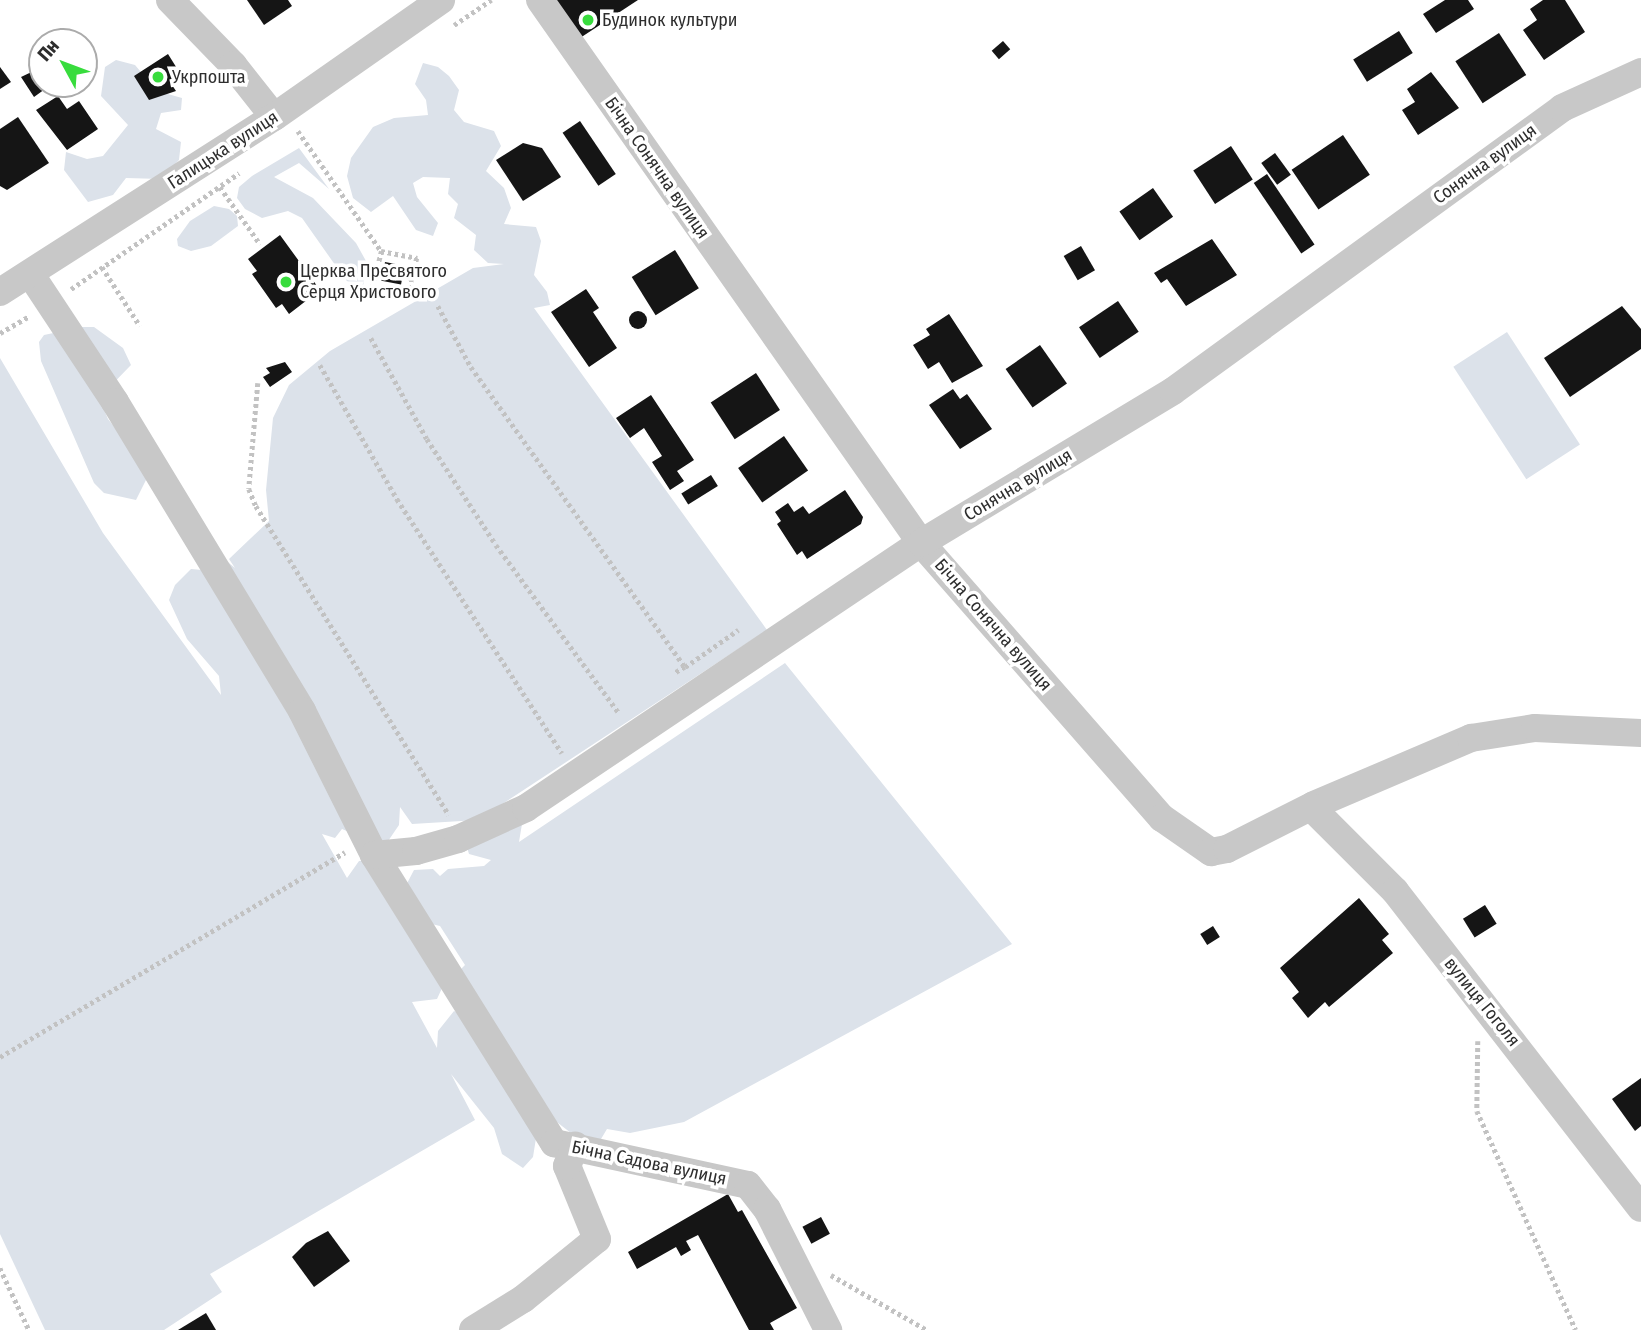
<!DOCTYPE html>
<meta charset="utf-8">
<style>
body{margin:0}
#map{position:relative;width:1641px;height:1330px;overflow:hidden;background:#fff;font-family:"Fira Sans Condensed",sans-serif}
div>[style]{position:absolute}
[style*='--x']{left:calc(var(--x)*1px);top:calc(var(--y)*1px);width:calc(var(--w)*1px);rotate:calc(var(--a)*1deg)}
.green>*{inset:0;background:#dce2ea;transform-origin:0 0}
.building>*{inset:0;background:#151515;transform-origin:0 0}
.round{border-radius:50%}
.path>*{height:4.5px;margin-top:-2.25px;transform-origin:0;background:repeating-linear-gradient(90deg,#c2c2c2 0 3.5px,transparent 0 7px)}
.minor>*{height:28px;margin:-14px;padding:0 14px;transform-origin:14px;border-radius:14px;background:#c8c8c8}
.dots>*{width:19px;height:19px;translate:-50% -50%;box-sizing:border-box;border:4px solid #fff;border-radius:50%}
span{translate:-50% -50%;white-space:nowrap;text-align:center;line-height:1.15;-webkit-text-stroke:7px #fff;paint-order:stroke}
.poi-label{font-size:18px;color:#2e2e2e}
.left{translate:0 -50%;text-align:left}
.street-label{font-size:18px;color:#2e2e2e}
.north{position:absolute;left:28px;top:28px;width:70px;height:70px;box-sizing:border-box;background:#fff;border:2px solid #ababab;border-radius:50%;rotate:311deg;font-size:19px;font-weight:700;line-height:28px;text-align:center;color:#2e2e2e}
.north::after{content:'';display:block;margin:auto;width:24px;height:32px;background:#38dc3d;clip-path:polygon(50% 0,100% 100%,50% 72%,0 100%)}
</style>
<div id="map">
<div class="green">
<div style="clip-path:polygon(116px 60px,135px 65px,157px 91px,182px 98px,181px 110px,161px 113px,156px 129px,181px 142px,179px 160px,161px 179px,126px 178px,113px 195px,88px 202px,64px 170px,66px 152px,87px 159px,103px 156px,128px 125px,101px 96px,105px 67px)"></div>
<div style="clip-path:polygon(423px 63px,438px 67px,449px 76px,459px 90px,454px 110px,464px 122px,494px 131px,501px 146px,486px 171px,504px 188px,511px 208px,504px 224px,536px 227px,541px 241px,534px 275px,547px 292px,550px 305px,534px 308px,767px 630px,478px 820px,412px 824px,400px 807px,399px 825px,384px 847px,342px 829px,335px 838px,322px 834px,347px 878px,359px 861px,372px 859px,449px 973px,437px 999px,412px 1002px,437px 1048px,438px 1031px,454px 1011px,479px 1023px,537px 1132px,533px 1157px,523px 1168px,502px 1154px,494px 1128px,451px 1074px,475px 1120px,210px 1274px,222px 1292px,164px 1330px,45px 1330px,0 1234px,0 358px,103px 533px,221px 695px,219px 676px,187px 639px,169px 600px,175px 585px,191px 569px,202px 570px,218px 554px,235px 568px,229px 559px,269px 521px,266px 490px,273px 418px,289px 385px,330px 351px,473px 268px,504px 264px,488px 263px,474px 250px,476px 235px,454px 218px,458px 204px,448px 194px,450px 178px,423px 177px,413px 183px,417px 197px,438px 223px,433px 236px,416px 230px,393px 196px,371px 212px,353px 198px,347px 176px,351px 158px,373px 127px,394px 118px,428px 115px,426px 100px,415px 84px)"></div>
<div style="clip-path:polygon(299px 148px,329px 189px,299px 163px,274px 177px,313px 198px,356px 243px,366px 261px,363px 288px,353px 287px,345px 279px,302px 218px,288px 211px,262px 218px,245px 209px,237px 198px,239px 187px,252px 176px)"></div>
<div style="clip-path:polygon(214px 206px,229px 209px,237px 216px,238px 226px,211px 246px,191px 251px,178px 246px,177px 239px,190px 221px)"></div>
<div style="clip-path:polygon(82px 327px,94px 327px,123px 348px,131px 365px,99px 398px,108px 419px,142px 462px,146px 480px,136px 500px,104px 493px,94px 483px,41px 361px,39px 342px,44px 335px)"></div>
<div style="left:1507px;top:332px;width:134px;height:64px;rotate:57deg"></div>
<div style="clip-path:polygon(785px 663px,1012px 944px,684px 1122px,630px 1133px,607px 1129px,598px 1144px,571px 1133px,536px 1106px,459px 971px,465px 965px,440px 926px,423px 922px,403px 891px,414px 870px,433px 869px,440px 876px,448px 869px,484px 866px,491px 860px,469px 854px,466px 844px,522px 824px,519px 842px)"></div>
</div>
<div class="building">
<div style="clip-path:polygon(247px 0,288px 0,292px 6px,264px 25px)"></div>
<div style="clip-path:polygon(554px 0,638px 0,580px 38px)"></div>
<div style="clip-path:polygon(1445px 0,1468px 0,1474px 9px,1436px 33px,1423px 14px)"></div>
<div style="clip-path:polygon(1543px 0,1565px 0,1585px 32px,1544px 60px,1523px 30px,1537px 20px,1530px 9px)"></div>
<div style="left:1399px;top:31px;width:26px;height:54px;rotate:58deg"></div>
<div style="left:1499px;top:33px;width:50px;height:52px;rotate:57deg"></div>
<div style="clip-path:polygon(79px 35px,95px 55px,84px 64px,84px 42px,69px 42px)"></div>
<div style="left:1003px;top:41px;width:11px;height:15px;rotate:49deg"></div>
<div style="clip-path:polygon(168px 54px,183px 78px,172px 85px,176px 91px,149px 100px,134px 76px)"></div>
<div style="clip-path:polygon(0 67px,11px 82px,0 89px)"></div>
<div style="clip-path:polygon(42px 67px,42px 84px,52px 84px,34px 97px,21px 77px)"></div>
<div style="clip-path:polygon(1431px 72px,1459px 108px,1418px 135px,1402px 110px,1415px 102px,1407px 89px)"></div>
<div style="clip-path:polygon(58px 96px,67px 109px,79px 101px,98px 129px,67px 150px,36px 110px)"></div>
<div style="clip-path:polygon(18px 117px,49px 163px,7px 190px,0 186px,0 129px)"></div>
<div style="left:580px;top:121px;width:64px;height:21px;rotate:56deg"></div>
<div style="left:1343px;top:135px;width:48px;height:62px;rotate:56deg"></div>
<div style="clip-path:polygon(523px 143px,542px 148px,561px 177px,523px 201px,496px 160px)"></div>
<div style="left:1231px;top:146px;width:40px;height:45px;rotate:57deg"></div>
<div style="left:1275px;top:153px;width:27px;height:17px;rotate:54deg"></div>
<div style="left:1267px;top:174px;width:85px;height:16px;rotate:56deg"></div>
<div style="left:1153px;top:188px;width:35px;height:41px;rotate:55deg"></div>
<div style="clip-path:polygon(280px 235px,320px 290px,289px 314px,282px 304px,276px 308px,252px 274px,257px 271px,248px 259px)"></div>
<div style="clip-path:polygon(1212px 239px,1237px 275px,1186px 306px,1167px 279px,1161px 283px,1154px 273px)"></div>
<div style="left:1081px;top:246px;width:28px;height:20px;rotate:60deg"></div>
<div style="left:675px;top:250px;width:45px;height:51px;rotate:58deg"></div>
<div style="left:385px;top:262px;width:20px;height:19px;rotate:11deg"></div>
<div style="clip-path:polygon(586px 289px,599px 308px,593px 312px,617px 348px,589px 367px,551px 312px)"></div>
<div style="left:1118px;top:301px;width:37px;height:47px;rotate:56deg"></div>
<div style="clip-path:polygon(1622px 306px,1641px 329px,1641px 349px,1570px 397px,1544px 358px)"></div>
<div class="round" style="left:629px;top:311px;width:18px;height:18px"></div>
<div style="clip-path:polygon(949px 314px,983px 366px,952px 383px,939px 362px,928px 369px,913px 345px,930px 335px,926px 329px)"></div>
<div style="left:1040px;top:345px;width:47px;height:42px;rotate:55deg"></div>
<div style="clip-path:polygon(285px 362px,292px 372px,270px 387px,263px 377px,270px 373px,266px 368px)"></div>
<div style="left:756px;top:373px;width:44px;height:54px;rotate:57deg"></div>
<div style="clip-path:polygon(953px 389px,960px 399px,967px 394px,992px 429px,960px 449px,929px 405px)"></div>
<div style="clip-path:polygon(651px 395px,694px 460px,677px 471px,684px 481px,670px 490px,652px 462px,662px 456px,644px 428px,630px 438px,616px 418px)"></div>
<div style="left:784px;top:436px;width:42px;height:56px;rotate:55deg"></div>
<div style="left:711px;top:475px;width:13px;height:35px;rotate:58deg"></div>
<div style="clip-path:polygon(845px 490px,863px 517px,861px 524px,807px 559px,802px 551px,797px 555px,777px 524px,781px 521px,775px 512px,788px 503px,794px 512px,803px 506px,809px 514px)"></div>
<div style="clip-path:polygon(1359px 898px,1389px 934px,1382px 940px,1393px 953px,1329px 1007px,1325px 1002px,1308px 1018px,1292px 998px,1299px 992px,1280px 968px)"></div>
<div style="left:1485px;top:905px;width:22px;height:26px;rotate:58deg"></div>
<div style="left:1213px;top:926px;width:13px;height:15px;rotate:58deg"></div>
<div style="clip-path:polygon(1641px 1078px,1641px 1126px,1635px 1131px,1612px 1099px)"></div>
<div style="clip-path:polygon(728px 1194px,738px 1212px,742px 1210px,797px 1308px,770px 1323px,774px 1330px,749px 1330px,698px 1235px,686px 1241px,691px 1250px,681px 1256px,676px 1247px,637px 1269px,628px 1252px)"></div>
<div style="left:821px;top:1217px;width:19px;height:21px;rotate:62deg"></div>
<div style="clip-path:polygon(328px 1231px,350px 1261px,314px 1287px,292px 1257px,306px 1243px)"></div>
<div style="clip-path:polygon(206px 1313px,216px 1330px,178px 1330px)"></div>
</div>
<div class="path">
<div style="--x:454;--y:25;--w:45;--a:-34"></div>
<div style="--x:298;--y:131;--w:146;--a:55.3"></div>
<div style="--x:381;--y:251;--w:37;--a:11"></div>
<div style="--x:417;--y:258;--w:38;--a:104"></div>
<div style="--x:408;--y:295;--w:37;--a:-169"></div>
<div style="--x:372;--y:288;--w:38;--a:-76"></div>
<div style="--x:220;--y:187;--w:70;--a:54.9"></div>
<div style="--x:102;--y:267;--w:70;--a:57.2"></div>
<div style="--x:71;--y:289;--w:204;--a:-34.6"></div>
<div style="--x:438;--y:306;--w:69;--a:61.6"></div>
<div style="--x:471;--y:367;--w:369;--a:54.5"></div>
<div style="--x:685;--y:667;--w:12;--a:149"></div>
<div style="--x:0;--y:333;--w:32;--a:-30"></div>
<div style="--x:371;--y:338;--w:115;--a:61"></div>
<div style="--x:427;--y:439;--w:126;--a:56.9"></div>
<div style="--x:496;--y:545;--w:208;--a:53.8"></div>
<div style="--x:320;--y:365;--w:155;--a:60.1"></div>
<div style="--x:397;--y:499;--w:303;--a:57"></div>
<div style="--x:258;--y:383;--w:106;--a:94.9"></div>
<div style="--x:249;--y:489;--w:18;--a:68"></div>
<div style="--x:256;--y:506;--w:364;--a:58"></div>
<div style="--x:685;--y:667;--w:65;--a:-34.9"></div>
<div style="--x:1478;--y:1041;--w:70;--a:90.8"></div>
<div style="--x:1477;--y:1111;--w:240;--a:65.7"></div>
<div style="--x:0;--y:1057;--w:401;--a:-30.7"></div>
<div style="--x:0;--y:1268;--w:68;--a:64.9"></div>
<div style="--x:831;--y:1275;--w:111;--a:29.8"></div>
</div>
<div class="minor">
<div style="--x:170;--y:0;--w:91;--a:45.9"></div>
<div style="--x:233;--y:65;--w:66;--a:51.7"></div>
<div style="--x:540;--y:0;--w:663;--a:54.94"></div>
<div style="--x:921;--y:543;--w:366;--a:48.8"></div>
<div style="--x:1162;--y:818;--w:60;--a:34.8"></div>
<div style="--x:1211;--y:852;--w:16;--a:-11"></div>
<div style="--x:1227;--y:849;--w:97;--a:-26.8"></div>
<div style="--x:1314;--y:805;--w:171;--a:-23.1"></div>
<div style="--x:1471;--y:738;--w:65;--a:-8.9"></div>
<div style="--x:1535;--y:728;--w:106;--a:2.7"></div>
<div style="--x:31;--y:275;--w:152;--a:56.5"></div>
<div style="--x:115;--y:402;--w:361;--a:58.8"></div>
<div style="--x:302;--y:711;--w:161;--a:63.4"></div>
<div style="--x:374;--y:855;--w:340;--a:58"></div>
<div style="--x:554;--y:1143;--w:198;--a:12.2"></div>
<div style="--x:748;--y:1185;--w:31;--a:52"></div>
<div style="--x:767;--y:1209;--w:136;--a:63.2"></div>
<div style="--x:0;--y:292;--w:325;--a:-32.6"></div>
<div style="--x:274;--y:117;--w:204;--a:-35"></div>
<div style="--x:1311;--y:807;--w:119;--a:45"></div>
<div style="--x:1395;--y:891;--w:401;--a:52.2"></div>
<div style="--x:374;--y:855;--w:42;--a:-5.4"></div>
<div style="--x:416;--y:851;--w:44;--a:-15.9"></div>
<div style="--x:458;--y:839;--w:75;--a:-24.5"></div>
<div style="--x:526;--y:808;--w:476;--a:-33.9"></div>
<div style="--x:921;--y:543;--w:294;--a:-31.1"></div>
<div style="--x:1173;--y:391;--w:481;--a:-36"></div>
<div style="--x:1562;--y:108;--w:87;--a:-24.5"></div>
<div style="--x:473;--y:1330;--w:59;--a:-31.8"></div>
<div style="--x:523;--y:1299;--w:95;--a:-39"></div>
<div style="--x:597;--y:1239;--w:79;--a:-112.3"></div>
<div style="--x:567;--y:1166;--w:22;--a:-68"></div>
</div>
<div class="dots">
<div style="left:588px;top:20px;background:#38dc3d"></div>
<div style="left:158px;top:77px;background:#38dc3d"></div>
<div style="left:286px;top:282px;background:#38dc3d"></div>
</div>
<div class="poi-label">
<span class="left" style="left:602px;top:20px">Будинок культури</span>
<span class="left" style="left:172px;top:77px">Укрпошта</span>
<span class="left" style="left:300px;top:282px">Церква Пресвятого<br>Серця Христового</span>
</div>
<div class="street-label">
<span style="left:223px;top:150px;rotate:-33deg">Галицька вулиця</span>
<span style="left:1485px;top:164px;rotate:-36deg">Сонячна вулиця</span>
<span style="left:657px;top:168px;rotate:55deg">Бічна Сонячна вулиця</span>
<span style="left:1018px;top:485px;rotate:-31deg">Сонячна вулиця</span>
<span style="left:993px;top:625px;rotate:49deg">Бічна Сонячна вулиця</span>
<span style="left:1482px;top:1002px;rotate:51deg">вулиця Гоголя</span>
<span style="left:649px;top:1163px;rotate:12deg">Бічна Садова вулиця</span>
</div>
<div class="north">Пн</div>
</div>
